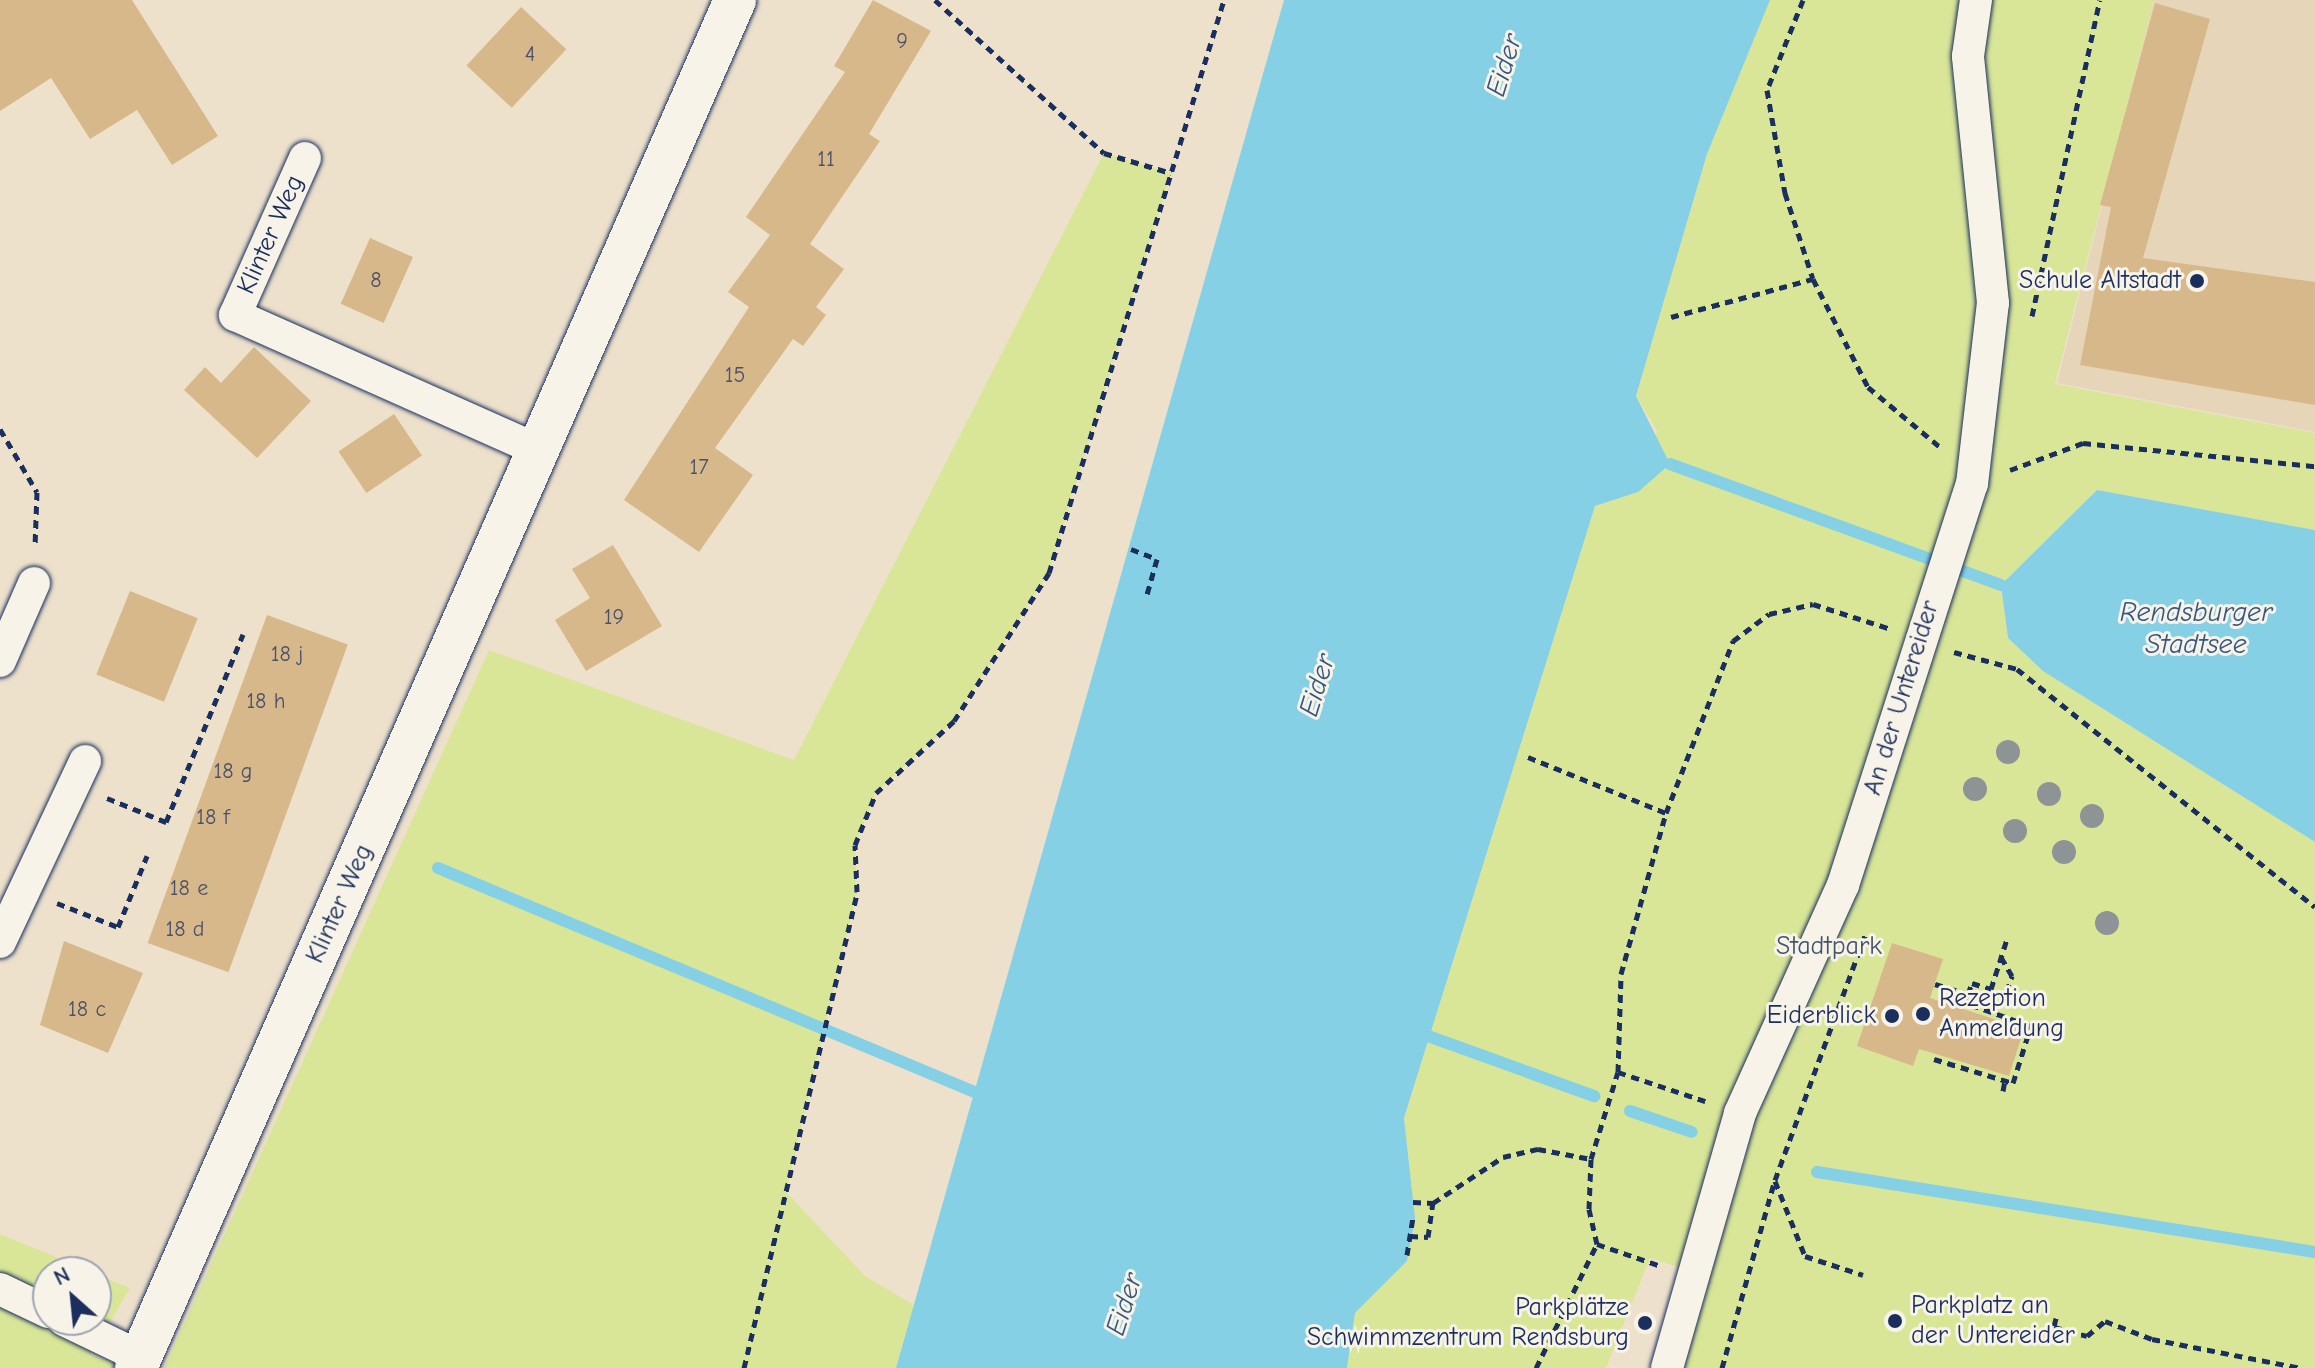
<!DOCTYPE html>
<meta charset="utf-8">
<style>
body{margin:0}
#map{position:relative;width:2315px;height:1368px;overflow:hidden;background:#ede1cc;font-family:"Comic Neue",sans-serif}
div>[style]{position:absolute}
[style*='--x']{left:calc(var(--x)*1px);top:calc(var(--y)*1px);width:calc(var(--w)*1px);rotate:calc(var(--a)*1deg)}
.built>*{inset:0;background:#e6d5b8}
.green>*{inset:0;background:#d9e698}
.water>*{inset:0;background:#85d0e5}
.stream>*{height:12px;margin:-6px;padding:0 6px;transform-origin:6px;border-radius:6px;background:#85d0e5}
.building>*{inset:0;background:#d7b88a;transform-origin:0 0}
.path>*{height:5px;margin-top:-2.5px;transform-origin:0;background:repeating-linear-gradient(90deg,#1b2f5e 0 8px,transparent 0 14px)}
.roads{filter:drop-shadow(0 0 2px #1b2f5e) drop-shadow(0 0 2px #1b2f5e)}
.minor>*{height:32px;margin:-16px;padding:0 16px;transform-origin:16px;border-radius:16px;background:#f7f3e8}
.tertiary>*{height:42px;margin:-21px;padding:0 21px;transform-origin:21px;border-radius:21px;background:#f7f3e8}
.trees>*{width:24px;height:24px;margin:-12px;border-radius:50%;background:#8e9396}
.dots>*{width:22px;height:22px;translate:-50% -50%;box-sizing:border-box;border:4px solid #f7f3e8;border-radius:50%}
span{translate:-50% -50%;white-space:nowrap;text-align:center;line-height:1.15;-webkit-text-stroke:6px #f7f3e8;paint-order:stroke}
.number-label{font-size:22px;color:#4a5169}
.number-label span{-webkit-text-stroke-width:0}
.street-label{font-size:26px;color:#1b2f5e}
.poi-label{font-size:26px;color:#1b2f5e}
.right{translate:-100% -50%;text-align:right}
.left{translate:0 -50%;text-align:left}
.park-label{font-size:26px;color:#41546a}
.water-label{font-size:28px;color:#365780;font-style:italic}
.north{position:absolute;left:32px;top:1256px;width:80px;height:80px;box-sizing:border-box;background:#f7f3e8;border:2px solid #9fa5b1;border-radius:50%;rotate:333deg;font-size:22px;font-weight:700;line-height:32px;text-align:center;color:#1b2f5e}
.north::after{content:'';display:block;margin:auto;width:28px;height:36px;background:#1b2f5e;clip-path:polygon(50% 0,100% 100%,50% 72%,0 100%)}
</style>
<div id="map">
<div class="built">
<div style="clip-path:polygon(2154px 0,2315px 0,2315px 432px,2057px 383px)"></div>
</div>
<div class="green">
<div style="clip-path:polygon(1770px 0,2154px 0,2055px 384px,2315px 433px,2315px 530px,2097px 490px,2001px 585px,2008px 638px,2043px 671px,2315px 842px,2315px 1368px,1683px 1368px,1710px 1277px,1650px 1258px,1606px 1368px,1347px 1368px,1355px 1313px,1407px 1261px,1415px 1218px,1404px 1118px,1595px 506px,1638px 492px,1657px 431px,1636px 396px,1707px 154px)"></div>
<div style="clip-path:polygon(1104px 153px,1171px 173px,1049px 573px,954px 721px,876px 793px,855px 845px,857px 892px,786px 1192px,865px 1276px,914px 1305px,896px 1368px,164px 1368px,489px 650px,794px 760px)"></div>
<div style="clip-path:polygon(0 1234px,92px 1272px,48px 1272px,48px 1320px,96px 1320px,96px 1274px,130px 1288px,90px 1355px,140px 1368px,0 1368px)"></div>
</div>
<div class="water">
<div style="clip-path:polygon(1284px 0,1770px 0,1707px 154px,1636px 396px,1670px 464px,1638px 492px,1595px 506px,1404px 1118px,1415px 1218px,1407px 1261px,1355px 1313px,1347px 1368px,896px 1368px)"></div>
<div style="clip-path:polygon(2097px 490px,2315px 530px,2315px 842px,2043px 671px,2008px 638px,2001px 585px)"></div>
</div>
<div class="stream">
<div style="--x:1670;--y:464;--w:352;--a:20.1"></div>
<div style="--x:438;--y:868;--w:597;--a:22.66"></div>
<div style="--x:1428;--y:1036;--w:177;--a:19.9"></div>
<div style="--x:1630;--y:1111;--w:65;--a:18.7"></div>
<div style="--x:1817;--y:1172;--w:504;--a:9.13"></div>
</div>
<div class="building">
<div style="clip-path:polygon(0 0,132px 0,218px 136px,172px 165px,137px 110px,90px 139px,51px 78px,0 111px)"></div>
<div style="clip-path:polygon(873px 0,931px 31px,869px 134px,880px 141px,810px 244px,844px 269px,816px 307px,826px 315px,803px 346px,793px 339px,715px 448px,753px 475px,699px 552px,624px 500px,749px 307px,728px 292px,770px 235px,746px 217px,845px 72px,834px 66px)"></div>
<div style="clip-path:polygon(2155px 3px,2210px 19px,2143px 258px,2315px 282px,2315px 405px,2080px 365px,2111px 207px,2100px 205px)"></div>
<div style="left:521px;top:7px;width:62px;height:80px;rotate:43deg"></div>
<div style="left:370px;top:238px;width:47px;height:72px;rotate:24deg"></div>
<div style="clip-path:polygon(254px 347px,311px 401px,257px 458px,184px 390px,205px 367px,221px 383px)"></div>
<div style="left:394px;top:414px;width:50px;height:67px;rotate:56deg"></div>
<div style="clip-path:polygon(613px 545px,662px 626px,586px 671px,555px 620px,590px 598px,572px 569px)"></div>
<div style="left:130px;top:591px;width:73px;height:90px;rotate:22deg"></div>
<div style="left:267px;top:615px;width:86px;height:349px;rotate:20deg"></div>
<div style="clip-path:polygon(64px 941px,143px 973px,108px 1053px,40px 1025px)"></div>
<div style="clip-path:polygon(1892px 943px,1943px 959px,1930px 998px,2024px 1029px,2009px 1076px,1919px 1049px,1913px 1066px,1857px 1046px)"></div>
</div>
<div class="path">
<div style="--x:935;--y:0;--w:228;--a:42.2"></div>
<div style="--x:1104;--y:153;--w:70;--a:16.6"></div>
<div style="--x:1803;--y:0;--w:97;--a:111.8"></div>
<div style="--x:1767;--y:90;--w:105;--a:80.1"></div>
<div style="--x:1785;--y:193;--w:90;--a:72"></div>
<div style="--x:1813;--y:279;--w:121;--a:63"></div>
<div style="--x:1868;--y:387;--w:94;--a:39.8"></div>
<div style="--x:2032;--y:316;--w:323;--a:-77.9"></div>
<div style="--x:1671;--y:317;--w:147;--a:-15"></div>
<div style="--x:0;--y:429;--w:73;--a:59.6"></div>
<div style="--x:37;--y:492;--w:54;--a:92.1"></div>
<div style="--x:2010;--y:470;--w:78;--a:-20.3"></div>
<div style="--x:2083;--y:443;--w:233;--a:5.7"></div>
<div style="--x:1131;--y:549;--w:28;--a:21"></div>
<div style="--x:1157;--y:559;--w:41;--a:105.8"></div>
<div style="--x:1954;--y:652;--w:65;--a:15.1"></div>
<div style="--x:2017;--y:669;--w:381;--a:38.6"></div>
<div style="--x:1528;--y:757;--w:149;--a:22.1"></div>
<div style="--x:107;--y:798;--w:64;--a:22.1"></div>
<div style="--x:166;--y:822;--w:203;--a:-67.7"></div>
<div style="--x:57;--y:903;--w:66;--a:21.5"></div>
<div style="--x:118;--y:927;--w:77;--a:-67.8"></div>
<div style="--x:1935;--y:984;--w:34;--a:17"></div>
<div style="--x:1968;--y:994;--w:12;--a:-70"></div>
<div style="--x:1972;--y:983;--w:20;--a:18"></div>
<div style="--x:1991;--y:989;--w:52;--a:-72.3"></div>
<div style="--x:1934;--y:1059;--w:83;--a:16.9"></div>
<div style="--x:2013;--y:1083;--w:60;--a:-72.5"></div>
<div style="--x:2031;--y:1026;--w:69;--a:-160.5"></div>
<div style="--x:1966;--y:1003;--w:9;--a:-77"></div>
<div style="--x:1968;--y:994;--w:36;--a:18"></div>
<div style="--x:2002;--y:1005;--w:31;--a:-71"></div>
<div style="--x:2012;--y:976;--w:22;--a:-120"></div>
<div style="--x:1618;--y:1072;--w:98;--a:-88.2"></div>
<div style="--x:1621;--y:974;--w:167;--a:-74.4"></div>
<div style="--x:1666;--y:813;--w:185;--a:-68.7"></div>
<div style="--x:1733;--y:641;--w:45;--a:-36.9"></div>
<div style="--x:1769;--y:614;--w:45;--a:-12.8"></div>
<div style="--x:1813;--y:604;--w:79;--a:17.7"></div>
<div style="--x:2003;--y:1091;--w:11;--a:-80"></div>
<div style="--x:1775;--y:1181;--w:81;--a:68.2"></div>
<div style="--x:1805;--y:1256;--w:61;--a:18.1"></div>
<div style="--x:1413;--y:1202;--w:20;--a:3"></div>
<div style="--x:1410;--y:1236;--w:18;--a:3"></div>
<div style="--x:1428;--y:1237;--w:34;--a:-82"></div>
<div style="--x:1433;--y:1203;--w:84;--a:-33.3"></div>
<div style="--x:1503;--y:1157;--w:36;--a:-13"></div>
<div style="--x:1538;--y:1149;--w:54;--a:10.7"></div>
<div style="--x:1597;--y:1244;--w:68;--a:19"></div>
<div style="--x:1407;--y:1255;--w:39;--a:-81"></div>
<div style="--x:2056;--y:1318;--w:9;--a:103"></div>
<div style="--x:2054;--y:1327;--w:34;--a:15"></div>
<div style="--x:2087;--y:1336;--w:23;--a:-40"></div>
<div style="--x:2105;--y:1321;--w:50;--a:21"></div>
<div style="--x:2152;--y:1339;--w:152;--a:11"></div>
<div style="--x:744;--y:1368;--w:489;--a:-76.6"></div>
<div style="--x:857;--y:892;--w:47;--a:-92.4"></div>
<div style="--x:855;--y:845;--w:56;--a:-68"></div>
<div style="--x:876;--y:793;--w:106;--a:-42.7"></div>
<div style="--x:954;--y:721;--w:176;--a:-57.3"></div>
<div style="--x:1049;--y:573;--w:599;--a:-73.02"></div>
<div style="--x:1536;--y:1368;--w:138;--a:-63.8"></div>
<div style="--x:1597;--y:1244;--w:36;--a:-103"></div>
<div style="--x:1589;--y:1209;--w:50;--a:-87.7"></div>
<div style="--x:1591;--y:1159;--w:91;--a:-72.8"></div>
<div style="--x:1618;--y:1072;--w:92;--a:18.4"></div>
<div style="--x:1722;--y:1368;--w:195;--a:-74.3"></div>
<div style="--x:1775;--y:1180;--w:261;--a:-69.8"></div>
</div>
<div class="roads">
<div class="minor">
<div style="--x:305;--y:158;--w:172;--a:114"></div>
<div style="--x:235;--y:315;--w:332;--a:24"></div>
<div style="--x:0;--y:661;--w:85;--a:-66.4"></div>
<div style="--x:0;--y:942;--w:200;--a:-64.8"></div>
<div style="--x:0;--y:1289;--w:53;--a:25.6"></div>
<div style="--x:64;--y:1320;--w:85;--a:25.7"></div>
<div style="--x:1667;--y:1368;--w:265;--a:-74"></div>
<div style="--x:1740;--y:1113;--w:250;--a:-65.7"></div>
<div style="--x:1843;--y:885;--w:421;--a:-72.2"></div>
<div style="--x:1972;--y:484;--w:182;--a:-83.4"></div>
<div style="--x:1993;--y:303;--w:248;--a:-95.8"></div>
<div style="--x:1968;--y:56;--w:57;--a:-81.9"></div>
</div>
<div class="tertiary">
<div style="--x:136;--y:1368;--w:1493;--a:-66.35"></div>
</div>
</div>
<div class="trees">
<div style="left:2008px;top:752px"></div>
<div style="left:1975px;top:789px"></div>
<div style="left:2049px;top:794px"></div>
<div style="left:2092px;top:816px"></div>
<div style="left:2015px;top:831px"></div>
<div style="left:2064px;top:852px"></div>
<div style="left:2107px;top:923px"></div>
</div>
<div class="dots">
<div style="left:2197px;top:281px;background:#1b2f5e"></div>
<div style="left:1923px;top:1014px;background:#1b2f5e"></div>
<div style="left:1892px;top:1016px;background:#1b2f5e"></div>
<div style="left:1895px;top:1321px;background:#1b2f5e"></div>
<div style="left:1645px;top:1323px;background:#1b2f5e"></div>
</div>
<div class="number-label">
<span style="left:902px;top:42px">9</span>
<span style="left:530px;top:55px">4</span>
<span style="left:826px;top:160px">11</span>
<span style="left:376px;top:281px">8</span>
<span style="left:735px;top:376px">15</span>
<span style="left:699px;top:468px">17</span>
<span style="left:614px;top:618px">19</span>
<span style="left:287px;top:655px">18 j</span>
<span style="left:266px;top:702px">18 h</span>
<span style="left:233px;top:772px">18 g</span>
<span style="left:213px;top:818px">18 f</span>
<span style="left:189px;top:889px">18 e</span>
<span style="left:185px;top:930px">18 d</span>
<span style="left:87px;top:1010px">18 c</span>
</div>
<div class="street-label">
<span style="left:271px;top:235px;rotate:-66deg">Klinter Weg</span>
<span style="left:1902px;top:698px;rotate:-73deg">An der Untereider</span>
<span style="left:340px;top:904px;rotate:-66deg">Klinter Weg</span>
</div>
<div class="poi-label">
<span class="right" style="left:2181px;top:281px">Schule Altstadt</span>
<span class="left" style="left:1939px;top:1014px">Rezeption<br>Anmeldung</span>
<span class="right" style="left:1876px;top:1016px">Eiderblick</span>
<span class="left" style="left:1911px;top:1321px">Parkplatz an<br>der Untereider</span>
<span class="right" style="left:1629px;top:1323px">Parkplätze<br>Schwimmzentrum Rendsburg</span>
</div>
<div class="park-label">
<span style="left:1829px;top:947px">Stadtpark</span>
</div>
<div class="water-label">
<span style="left:1504px;top:65px;rotate:-73deg">Eider</span>
<span style="left:2196px;top:628px">Rendsburger<br>Stadtsee</span>
<span style="left:1317px;top:685px;rotate:-73deg">Eider</span>
<span style="left:1124px;top:1304px;rotate:-72deg">Eider</span>
</div>
<div class="north">N</div>
</div>
